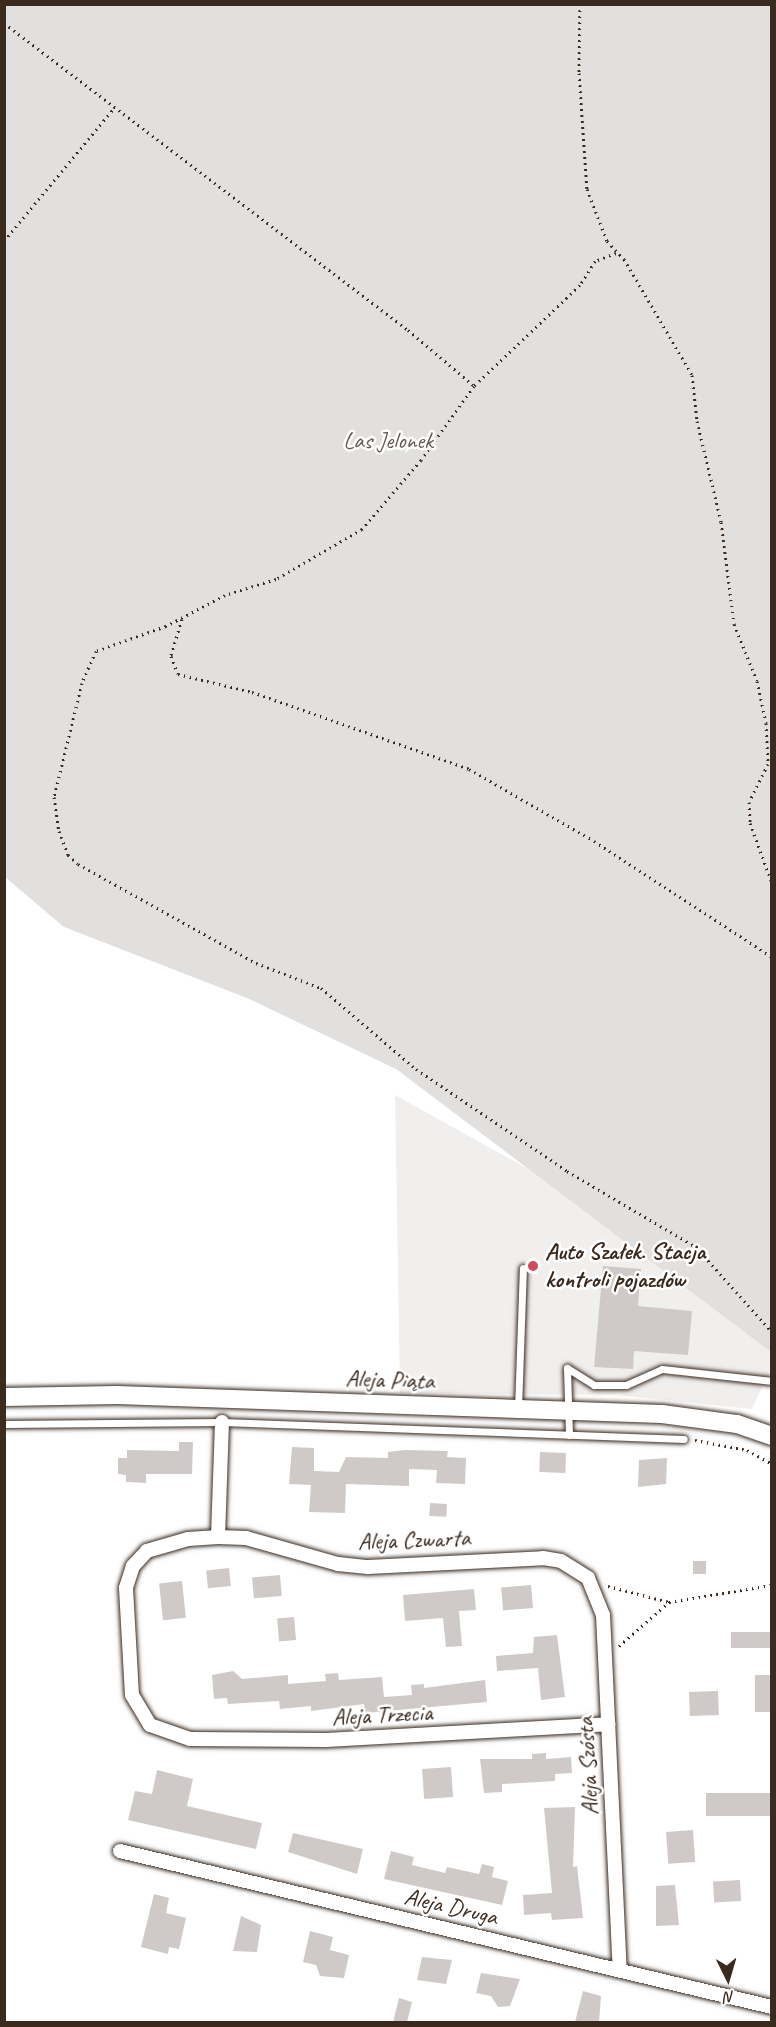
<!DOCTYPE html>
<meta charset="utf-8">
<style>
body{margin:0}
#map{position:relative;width:776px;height:2027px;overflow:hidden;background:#fff;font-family:Caveat,sans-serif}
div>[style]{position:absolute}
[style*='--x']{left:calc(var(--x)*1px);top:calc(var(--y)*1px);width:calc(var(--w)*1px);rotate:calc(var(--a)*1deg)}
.built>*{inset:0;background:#f1efee}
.green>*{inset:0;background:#e2e0de}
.building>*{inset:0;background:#cfcac7;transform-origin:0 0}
.path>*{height:3px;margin-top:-1.5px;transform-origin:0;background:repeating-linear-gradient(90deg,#3b2a1e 0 1.5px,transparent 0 6px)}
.roads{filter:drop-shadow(0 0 2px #3b2a1e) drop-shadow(0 0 2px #3b2a1e)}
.lane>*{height:7px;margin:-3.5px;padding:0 3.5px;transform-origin:3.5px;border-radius:3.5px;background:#fff}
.street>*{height:14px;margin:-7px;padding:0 7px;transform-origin:7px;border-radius:7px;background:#fff}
.secondary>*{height:18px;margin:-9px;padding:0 9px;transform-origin:9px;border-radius:9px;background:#fff}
.dots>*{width:16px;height:16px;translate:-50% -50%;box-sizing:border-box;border:3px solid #fff;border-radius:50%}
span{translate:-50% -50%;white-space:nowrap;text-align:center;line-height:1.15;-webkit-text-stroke:5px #fff;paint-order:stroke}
.park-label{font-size:24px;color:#65584e}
.poi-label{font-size:24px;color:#3b2a1e;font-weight:700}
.left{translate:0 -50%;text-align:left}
.street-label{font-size:24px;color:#3b2a1e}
.frame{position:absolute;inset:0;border:6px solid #3b2a1e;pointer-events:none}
.north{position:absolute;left:698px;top:1949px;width:60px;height:60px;-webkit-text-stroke:4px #fff;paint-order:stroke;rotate:175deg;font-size:16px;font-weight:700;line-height:24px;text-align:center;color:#3b2a1e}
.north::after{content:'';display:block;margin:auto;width:21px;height:27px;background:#3b2a1e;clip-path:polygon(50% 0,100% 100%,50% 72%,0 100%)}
</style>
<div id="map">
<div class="built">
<div style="clip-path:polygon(395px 1095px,566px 1190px,771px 1341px,771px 1368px,752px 1409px,617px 1395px,400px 1393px)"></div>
</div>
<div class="green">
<div style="clip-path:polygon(4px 5px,771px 5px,771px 1352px,396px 1069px,247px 998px,64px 927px,5px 877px)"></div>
</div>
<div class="building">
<div style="clip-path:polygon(603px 1266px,641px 1269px,638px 1306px,692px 1311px,688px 1355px,634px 1351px,633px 1369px,594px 1367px)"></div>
<div style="clip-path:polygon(179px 1442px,193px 1442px,192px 1474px,146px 1474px,146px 1483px,126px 1482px,126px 1475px,118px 1474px,118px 1458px,127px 1458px,127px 1450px,179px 1451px)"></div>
<div style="clip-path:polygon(292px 1447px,314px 1448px,314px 1471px,339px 1472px,346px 1457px,388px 1458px,388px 1452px,405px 1450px,448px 1451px,447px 1457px,466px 1458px,465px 1484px,436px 1483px,437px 1470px,409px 1469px,409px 1486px,346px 1484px,345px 1513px,309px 1512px,311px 1485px,289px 1484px)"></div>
<div style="left:540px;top:1452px;width:26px;height:20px;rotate:2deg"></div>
<div style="clip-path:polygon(667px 1458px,666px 1484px,638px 1487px,639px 1460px)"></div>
<div style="left:430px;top:1503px;width:17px;height:13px;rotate:3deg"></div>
<div style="left:693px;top:1561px;width:13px;height:13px"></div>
<div style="left:229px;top:1568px;width:18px;height:23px;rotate:84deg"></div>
<div style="left:280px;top:1575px;width:21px;height:28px;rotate:85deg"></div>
<div style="left:182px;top:1581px;width:37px;height:23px;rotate:84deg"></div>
<div style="left:531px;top:1585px;width:23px;height:30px;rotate:85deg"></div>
<div style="clip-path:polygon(474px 1589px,476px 1610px,459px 1611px,462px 1646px,446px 1647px,443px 1618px,405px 1621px,403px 1595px)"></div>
<div style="left:294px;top:1617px;width:23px;height:17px;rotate:85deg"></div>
<div style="left:771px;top:1632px;width:16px;height:40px;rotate:90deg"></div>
<div style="clip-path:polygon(557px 1635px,565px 1697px,541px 1700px,538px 1668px,497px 1671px,496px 1656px,533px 1653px,534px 1637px)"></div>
<div style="clip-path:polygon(233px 1671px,242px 1679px,288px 1675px,288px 1684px,326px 1681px,325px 1674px,338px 1673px,339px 1680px,382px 1677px,384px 1697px,412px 1695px,411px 1685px,424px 1684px,424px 1688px,485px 1680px,487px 1702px,365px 1713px,364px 1704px,311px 1711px,311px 1706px,280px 1709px,279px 1701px,228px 1704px,227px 1698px,214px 1699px,212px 1675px)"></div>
<div style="left:771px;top:1675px;width:37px;height:16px;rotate:90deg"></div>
<div style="left:718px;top:1691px;width:24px;height:29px;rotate:88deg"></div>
<div style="clip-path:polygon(546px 1753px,546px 1759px,571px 1757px,572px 1773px,555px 1774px,555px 1781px,502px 1784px,502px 1792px,484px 1793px,480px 1759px,532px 1759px,532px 1754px)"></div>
<div style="left:451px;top:1767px;width:30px;height:29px;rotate:86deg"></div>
<div style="clip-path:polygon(157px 1770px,193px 1779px,187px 1806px,262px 1823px,256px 1849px,128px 1820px,135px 1791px,152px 1794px)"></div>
<div style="left:771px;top:1793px;width:23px;height:65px;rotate:90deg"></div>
<div style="clip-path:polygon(575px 1807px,573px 1867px,577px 1866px,583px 1918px,552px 1920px,551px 1913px,524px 1915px,523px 1895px,552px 1893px,544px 1808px)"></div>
<div style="left:693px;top:1830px;width:32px;height:27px;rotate:86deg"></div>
<div style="clip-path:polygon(293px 1833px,363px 1849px,357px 1874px,288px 1852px)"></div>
<div style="clip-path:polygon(391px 1851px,414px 1857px,412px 1865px,445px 1873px,447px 1867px,479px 1874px,482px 1864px,494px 1867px,492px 1877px,508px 1881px,502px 1905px,384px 1879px)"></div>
<div style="left:740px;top:1880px;width:21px;height:27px;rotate:87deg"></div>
<div style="clip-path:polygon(675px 1885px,679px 1925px,656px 1926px,656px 1886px)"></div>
<div style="clip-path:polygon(154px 1894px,169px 1898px,166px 1913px,186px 1918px,179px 1949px,169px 1947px,168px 1954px,141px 1947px)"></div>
<div style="clip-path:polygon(241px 1916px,261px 1925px,257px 1952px,233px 1951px)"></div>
<div style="clip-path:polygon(310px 1931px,333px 1937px,330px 1950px,349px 1955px,344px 1978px,320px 1976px,316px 1965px,303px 1962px)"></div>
<div style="clip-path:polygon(422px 1957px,452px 1960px,446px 1984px,417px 1980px)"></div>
<div style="clip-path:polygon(481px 1973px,520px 1979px,510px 2006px,498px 2007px,491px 1996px,476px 1993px)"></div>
<div style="clip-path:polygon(583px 1991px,601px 1996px,599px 2022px,575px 2022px)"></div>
<div style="clip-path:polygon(399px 1998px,412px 2002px,407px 2022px,393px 2022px)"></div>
</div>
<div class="path">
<div style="--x:580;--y:4;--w:69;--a:90.8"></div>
<div style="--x:579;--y:73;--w:116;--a:86.1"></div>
<div style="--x:587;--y:189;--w:56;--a:69"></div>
<div style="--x:607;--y:241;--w:25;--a:47"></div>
<div style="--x:624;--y:259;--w:134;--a:59.6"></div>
<div style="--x:692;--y:375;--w:46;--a:83.8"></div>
<div style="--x:697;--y:421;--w:104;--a:76.6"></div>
<div style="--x:721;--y:522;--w:103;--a:82.7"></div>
<div style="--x:734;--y:624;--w:61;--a:68"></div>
<div style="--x:757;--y:681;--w:43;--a:77.9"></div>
<div style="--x:766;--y:723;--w:41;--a:87.2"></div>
<div style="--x:768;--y:764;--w:42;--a:116.6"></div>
<div style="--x:749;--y:802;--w:21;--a:87"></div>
<div style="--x:750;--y:823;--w:64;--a:69.9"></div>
<div style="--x:4;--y:23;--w:507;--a:37.23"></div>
<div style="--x:408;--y:330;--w:85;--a:40.2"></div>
<div style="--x:4;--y:241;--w:174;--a:-50.4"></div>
<div style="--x:616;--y:253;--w:22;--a:159"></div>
<div style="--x:595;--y:261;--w:28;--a:122"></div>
<div style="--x:580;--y:285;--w:146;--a:136.4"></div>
<div style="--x:474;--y:386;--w:91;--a:125.6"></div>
<div style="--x:421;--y:460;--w:91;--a:130.5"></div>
<div style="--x:362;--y:529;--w:99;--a:149.8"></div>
<div style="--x:276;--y:579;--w:53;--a:162.6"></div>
<div style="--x:225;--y:595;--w:67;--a:152.3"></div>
<div style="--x:166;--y:626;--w:74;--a:160.3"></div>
<div style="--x:96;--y:651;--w:35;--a:114"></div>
<div style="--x:82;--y:683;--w:117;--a:103.8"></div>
<div style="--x:54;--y:797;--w:34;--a:82"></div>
<div style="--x:59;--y:831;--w:26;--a:69"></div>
<div style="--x:68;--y:855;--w:13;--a:42"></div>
<div style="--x:78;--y:864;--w:204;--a:29.1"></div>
<div style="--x:256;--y:963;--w:70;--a:21"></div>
<div style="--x:321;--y:988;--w:125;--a:40.5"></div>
<div style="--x:416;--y:1069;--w:182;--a:34"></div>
<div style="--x:567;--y:1171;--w:150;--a:30.5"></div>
<div style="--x:696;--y:1247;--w:114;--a:48.2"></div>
<div style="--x:182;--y:619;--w:39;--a:107"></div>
<div style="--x:171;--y:656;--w:19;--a:69"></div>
<div style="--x:178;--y:674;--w:76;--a:13.7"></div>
<div style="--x:252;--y:692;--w:230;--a:19.5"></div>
<div style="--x:469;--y:769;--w:144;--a:29.9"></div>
<div style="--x:594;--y:841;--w:212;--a:33.1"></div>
<div style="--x:695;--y:1440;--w:53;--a:10.9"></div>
<div style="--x:747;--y:1450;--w:29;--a:29"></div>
<div style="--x:608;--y:1586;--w:63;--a:14.7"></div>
<div style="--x:669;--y:1602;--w:104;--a:-9.4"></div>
<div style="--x:619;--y:1646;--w:67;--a:-41.3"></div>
</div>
<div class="roads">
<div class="lane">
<div style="--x:518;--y:1409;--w:141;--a:-88"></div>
<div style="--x:4;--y:1424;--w:218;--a:-0.5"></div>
<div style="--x:222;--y:1422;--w:462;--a:2.1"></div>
<div style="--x:569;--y:1435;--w:67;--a:-91.7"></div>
<div style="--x:567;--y:1368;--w:32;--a:32"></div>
<div style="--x:594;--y:1385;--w:32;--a:0"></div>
<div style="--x:626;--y:1385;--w:39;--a:-24"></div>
<div style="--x:662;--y:1369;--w:111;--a:6.2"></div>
</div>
<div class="street">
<div style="--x:222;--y:1422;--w:115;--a:92"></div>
<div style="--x:218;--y:1537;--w:30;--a:176"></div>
<div style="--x:188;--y:1539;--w:43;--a:163.7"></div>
<div style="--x:147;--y:1551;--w:21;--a:133"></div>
<div style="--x:133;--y:1566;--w:23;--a:108"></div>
<div style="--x:126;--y:1588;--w:107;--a:86.8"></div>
<div style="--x:132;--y:1695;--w:35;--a:59"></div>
<div style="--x:150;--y:1725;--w:42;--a:19.3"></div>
<div style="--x:190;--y:1739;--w:136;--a:0.4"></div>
<div style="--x:326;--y:1740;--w:283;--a:-3.2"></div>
<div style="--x:218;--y:1537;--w:28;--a:2"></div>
<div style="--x:246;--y:1538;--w:96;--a:15.8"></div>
<div style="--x:338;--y:1564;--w:30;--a:6"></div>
<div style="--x:368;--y:1567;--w:175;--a:-2.9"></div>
<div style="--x:543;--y:1558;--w:18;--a:9"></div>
<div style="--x:561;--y:1561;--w:32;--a:32"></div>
<div style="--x:588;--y:1578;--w:40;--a:68"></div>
<div style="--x:603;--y:1615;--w:355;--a:87.3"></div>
<div style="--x:120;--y:1851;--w:670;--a:13.46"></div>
</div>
<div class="secondary">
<div style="--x:4;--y:1397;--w:113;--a:-1"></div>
<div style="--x:117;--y:1395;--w:545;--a:2"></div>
<div style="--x:662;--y:1414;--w:76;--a:7.6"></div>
<div style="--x:737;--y:1424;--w:37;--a:19"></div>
</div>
</div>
<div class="dots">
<div style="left:533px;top:1266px;background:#d1495b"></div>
</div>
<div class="park-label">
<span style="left:388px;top:441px">Las Jelonek</span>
</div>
<div class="poi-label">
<span class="left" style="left:545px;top:1266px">Auto Szałek. Stacja<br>kontroli pojazdów</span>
</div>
<div class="street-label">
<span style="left:390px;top:1380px;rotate:2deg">Aleja Piąta</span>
<span style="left:414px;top:1540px;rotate:-2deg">Aleja Czwarta</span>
<span style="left:382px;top:1715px;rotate:-3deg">Aleja Trzecia</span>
<span style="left:588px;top:1766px;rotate:-93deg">Aleja Szósta</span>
<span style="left:451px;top:1907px;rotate:13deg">Aleja Druga</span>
</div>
<div class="frame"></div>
<div class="north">N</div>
</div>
